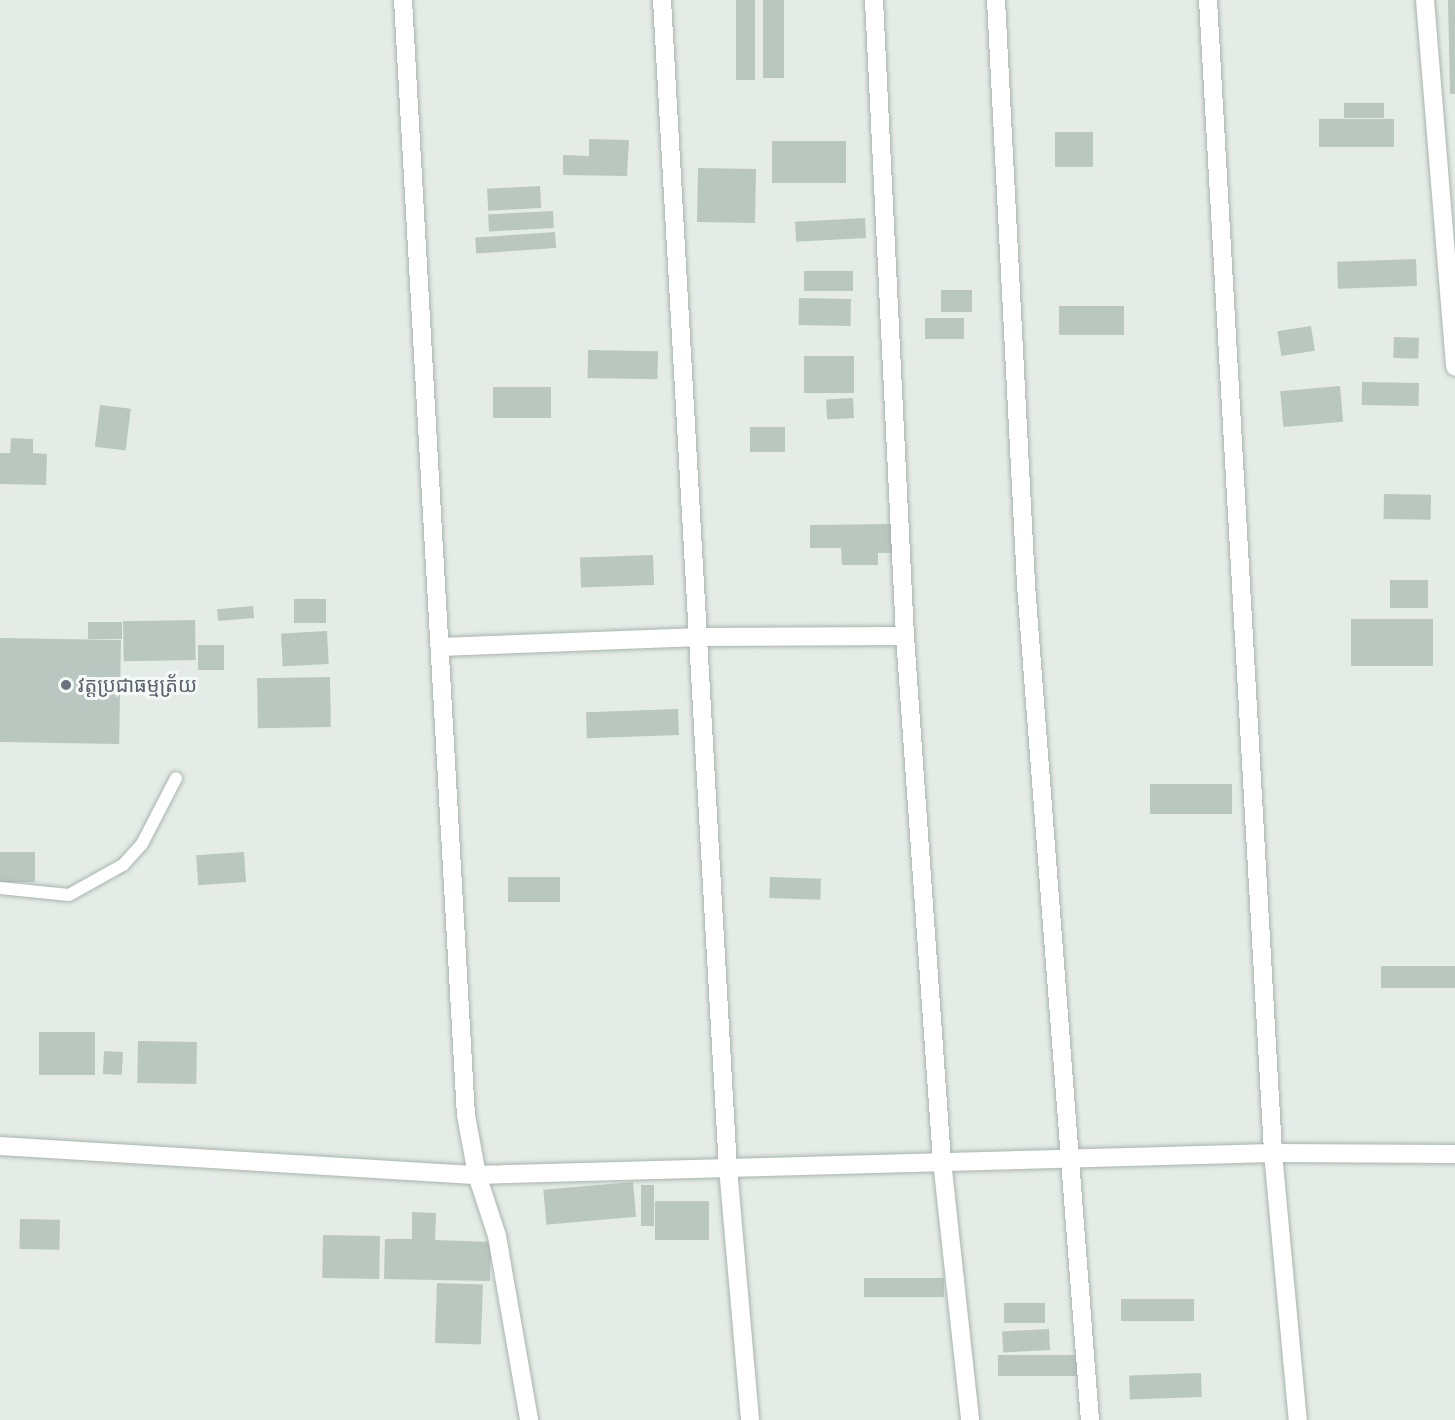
<!DOCTYPE html>
<meta charset="utf-8">
<style>
body{margin:0}
#map{position:relative;width:1455px;height:1420px;overflow:hidden;background:#e5ece7;font-family:Raleway,"Noto Sans Khmer",sans-serif}
div>[style]{position:absolute}
[style*='--x']{left:calc(var(--x)*1px);top:calc(var(--y)*1px);width:calc(var(--w)*1px);rotate:calc(var(--a)*1deg)}
.building>*{inset:0;background:#bac7c0;transform-origin:0 0}
.roads{filter:drop-shadow(0 0 2px #a8b4ad) drop-shadow(0 0 2px #a8b4ad)}
.lane>*{height:12px;margin:-6px;padding:0 6px;transform-origin:6px;border-radius:6px;background:#fff}
.street>*{height:18px;margin:-9px;padding:0 9px;transform-origin:9px;border-radius:9px;background:#fff}
.dots>*{width:16px;height:16px;translate:-50% -50%;box-sizing:border-box;border:3px solid #f5f9f6;border-radius:50%}
span{translate:-50% -50%;white-space:nowrap;text-align:center;line-height:1.15;-webkit-text-stroke:6px #f5f9f6;paint-order:stroke}
.worship-label{font-size:20px;color:#5b616d}
.left{translate:0 -50%;text-align:left}
</style>
<div id="map">
<div class="building">
<div style="left:736px;top:0;width:19px;height:80px"></div>
<div style="left:763px;top:0;width:21px;height:78px"></div>
<div style="clip-path:polygon(1448px 0,1455px 0,1455px 94px,1450px 94px)"></div>
<div style="left:1344px;top:103px;width:40px;height:15px"></div>
<div style="left:1394px;top:119px;width:28px;height:75px;rotate:90deg"></div>
<div style="left:1055px;top:132px;width:38px;height:35px"></div>
<div style="clip-path:polygon(589px 139px,629px 140px,627px 176px,563px 175px,563px 155px,589px 156px)"></div>
<div style="left:846px;top:141px;width:42px;height:74px;rotate:90deg"></div>
<div style="left:698px;top:168px;width:58px;height:54px;rotate:1deg"></div>
<div style="left:540px;top:186px;width:22px;height:53px;rotate:87deg"></div>
<div style="left:553px;top:211px;width:17px;height:65px;rotate:87deg"></div>
<div style="left:865px;top:218px;width:20px;height:70px;rotate:87deg"></div>
<div style="left:555px;top:232px;width:16px;height:80px;rotate:86deg"></div>
<div style="left:1416px;top:259px;width:27px;height:79px;rotate:88deg"></div>
<div style="left:853px;top:271px;width:20px;height:49px;rotate:90deg"></div>
<div style="left:941px;top:290px;width:31px;height:22px"></div>
<div style="left:799px;top:298px;width:52px;height:27px;rotate:1deg"></div>
<div style="left:1124px;top:306px;width:29px;height:65px;rotate:90deg"></div>
<div style="left:925px;top:318px;width:39px;height:21px"></div>
<div style="left:1311px;top:326px;width:25px;height:34px;rotate:81deg"></div>
<div style="left:1394px;top:337px;width:25px;height:21px;rotate:2deg"></div>
<div style="left:588px;top:350px;width:70px;height:28px;rotate:1deg"></div>
<div style="left:804px;top:356px;width:50px;height:37px"></div>
<div style="left:1362px;top:382px;width:57px;height:23px;rotate:1deg"></div>
<div style="left:1340px;top:386px;width:36px;height:60px;rotate:85deg"></div>
<div style="left:493px;top:387px;width:58px;height:31px"></div>
<div style="left:853px;top:398px;width:20px;height:27px;rotate:87deg"></div>
<div style="left:100px;top:405px;width:31px;height:42px;rotate:7deg"></div>
<div style="left:785px;top:427px;width:25px;height:35px;rotate:90deg"></div>
<div style="clip-path:polygon(11px 438px,33px 439px,33px 453px,47px 454px,46px 485px,0 484px,0 453px,10px 453px)"></div>
<div style="left:1384px;top:494px;width:47px;height:25px;rotate:1deg"></div>
<div style="clip-path:polygon(892px 524px,892px 553px,878px 553px,878px 565px,842px 565px,841px 548px,810px 548px,810px 525px)"></div>
<div style="left:653px;top:555px;width:30px;height:73px;rotate:88deg"></div>
<div style="left:1390px;top:580px;width:38px;height:28px"></div>
<div style="left:294px;top:599px;width:32px;height:24px"></div>
<div style="left:253px;top:606px;width:12px;height:36px;rotate:85deg"></div>
<div style="left:1351px;top:619px;width:82px;height:47px"></div>
<div style="left:195px;top:620px;width:40px;height:72px;rotate:89deg"></div>
<div style="left:122px;top:622px;width:17px;height:34px;rotate:90deg"></div>
<div style="left:327px;top:631px;width:33px;height:46px;rotate:87deg"></div>
<div style="left:0;top:638px;width:121px;height:104px;rotate:1deg"></div>
<div style="left:224px;top:645px;width:25px;height:26px;rotate:90deg"></div>
<div style="left:330px;top:677px;width:50px;height:73px;rotate:89deg"></div>
<div style="left:678px;top:709px;width:26px;height:92px;rotate:88deg"></div>
<div style="left:1232px;top:784px;width:30px;height:82px;rotate:90deg"></div>
<div style="left:0;top:852px;width:35px;height:30px"></div>
<div style="left:244px;top:852px;width:30px;height:48px;rotate:86deg"></div>
<div style="left:508px;top:877px;width:52px;height:25px"></div>
<div style="left:770px;top:877px;width:51px;height:21px;rotate:2deg"></div>
<div style="left:1381px;top:966px;width:74px;height:22px"></div>
<div style="left:39px;top:1032px;width:56px;height:43px"></div>
<div style="left:138px;top:1041px;width:59px;height:42px;rotate:1deg"></div>
<div style="left:104px;top:1051px;width:19px;height:23px;rotate:3deg"></div>
<div style="left:633px;top:1182px;width:35px;height:90px;rotate:85deg"></div>
<div style="left:641px;top:1185px;width:13px;height:41px"></div>
<div style="left:655px;top:1201px;width:54px;height:39px"></div>
<div style="clip-path:polygon(412px 1212px,436px 1213px,435px 1240px,491px 1242px,490px 1281px,384px 1279px,385px 1239px,412px 1239px)"></div>
<div style="left:20px;top:1219px;width:40px;height:30px;rotate:1deg"></div>
<div style="left:323px;top:1235px;width:57px;height:43px;rotate:1deg"></div>
<div style="left:944px;top:1278px;width:19px;height:80px;rotate:90deg"></div>
<div style="left:437px;top:1283px;width:46px;height:60px;rotate:2deg"></div>
<div style="left:1194px;top:1299px;width:22px;height:73px;rotate:90deg"></div>
<div style="left:1004px;top:1303px;width:41px;height:20px"></div>
<div style="left:1049px;top:1329px;width:21px;height:47px;rotate:87deg"></div>
<div style="left:1079px;top:1355px;width:21px;height:81px;rotate:90deg"></div>
<div style="left:1201px;top:1373px;width:24px;height:72px;rotate:88deg"></div>
</div>
<div class="roads">
<div class="lane">
<div style="--x:0;--y:888;--w:69;--a:5.8"></div>
<div style="--x:69;--y:895;--w:62;--a:-29.1"></div>
<div style="--x:123;--y:865;--w:28;--a:-48"></div>
<div style="--x:142;--y:844;--w:74;--a:-62.7"></div>
</div>
<div class="street">
<div style="--x:403;--y:0;--w:1117;--a:86.77"></div>
<div style="--x:466;--y:1115;--w:61;--a:79.6"></div>
<div style="--x:477;--y:1175;--w:64;--a:71.8"></div>
<div style="--x:497;--y:1236;--w:187;--a:80.1"></div>
<div style="--x:662;--y:0;--w:1170;--a:86.77"></div>
<div style="--x:728;--y:1168;--w:253;--a:85"></div>
<div style="--x:874;--y:0;--w:637;--a:87.21"></div>
<div style="--x:905;--y:636;--w:526;--a:85.97"></div>
<div style="--x:942;--y:1161;--w:261;--a:83.8"></div>
<div style="--x:996;--y:0;--w:586;--a:87.06"></div>
<div style="--x:1026;--y:585;--w:837;--a:85.62"></div>
<div style="--x:1208;--y:0;--w:1155;--a:86.77"></div>
<div style="--x:1273;--y:1153;--w:268;--a:84.7"></div>
<div style="--x:1425;--y:0;--w:368;--a:85.3"></div>
<div style="--x:440;--y:647;--w:260;--a:-2.2"></div>
<div style="--x:700;--y:637;--w:205;--a:-0.3"></div>
<div style="--x:0;--y:1146;--w:478;--a:3.5"></div>
<div style="--x:477;--y:1175;--w:796;--a:-1.58"></div>
<div style="--x:1273;--y:1153;--w:182;--a:0.3"></div>
</div>
</div>
<div class="dots">
<div style="left:66px;top:685px;background:#6b7280"></div>
</div>
<div class="worship-label">
<span class="left" style="left:78px;top:685px">វត្តប្រជាធម្មត្រ័យ</span>
</div>
</div>
